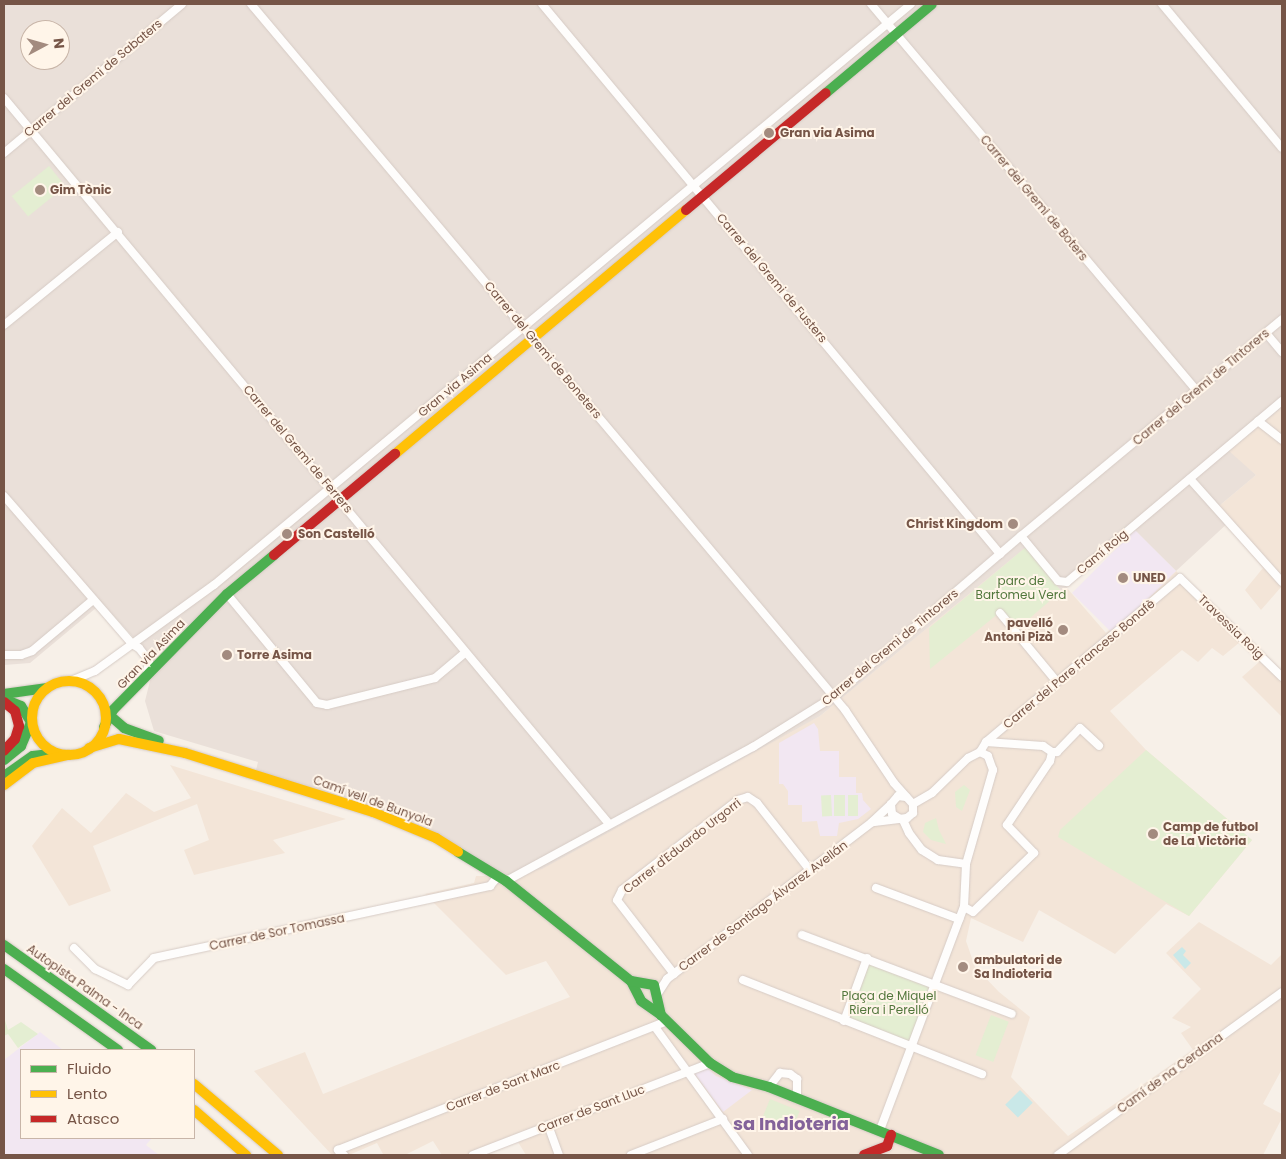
<!DOCTYPE html>
<meta charset="utf-8">
<style>
body{margin:0}
#map{position:relative;width:1286px;height:1159px;overflow:hidden;background:#f7f0e8;font-family:Poppins,sans-serif}
div>[style]{position:absolute}
[style*='--x']{left:calc(var(--x)*1px);top:calc(var(--y)*1px);width:calc(var(--w)*1px);rotate:calc(var(--a)*1deg)}
.residential>*{inset:0;background:#f3e5d8}
.industrial>*{inset:0;background:#eae0d9}
.education>*{inset:0;background:#f2e7f2;transform-origin:0 0}
.green>*{inset:0;background:#e4eed2;transform-origin:0 0}
.water>*{inset:0;background:#c9e8e8;transform-origin:0 0}
.roads{filter:drop-shadow(0 0 1px #d6cbc5) drop-shadow(0 0 1px #d6cbc5)}
.street>*{height:8px;margin:-4px;padding:0 4px;transform-origin:4px;border-radius:4px;background:#fefdfc}
.fast>*{height:10px;margin:-5px;padding:0 5px;transform-origin:5px;border-radius:5px;background:#4caf50}
.slow>*{height:10px;margin:-5px;padding:0 5px;transform-origin:5px;border-radius:5px;background:#ffc107}
.slow>.ring{margin:-5px;padding:0;box-sizing:content-box;background:none;border:10px solid #ffc107;border-radius:50%}
.jam>*{height:10px;margin:-5px;padding:0 5px;transform-origin:5px;border-radius:5px;background:#c62828}
.dots>*{width:14px;height:14px;translate:-50% -50%;box-sizing:border-box;border:2px solid #fff5e9;border-radius:50%}
span{translate:-50% -50%;white-space:nowrap;text-align:center;line-height:1.15;-webkit-text-stroke:4px #fff5e9;paint-order:stroke}
.street-label{font-size:12px;color:#765547}
.poi-label{font-size:12px;color:#765547;font-weight:700}
.left{translate:0 -50%;text-align:left}
.right{translate:-100% -50%;text-align:right}
.park-label{font-size:12px;color:#52773c}
.district-label{font-size:18px;color:#83629a;font-weight:700}
.frame{position:absolute;inset:0;border:5px solid #765547;pointer-events:none}
.legend{position:absolute;left:20px;top:1049px;width:175px;height:90px;box-sizing:border-box;background:#fff5e9;border:1px solid #c8b5a8;margin:0;padding:6px 9px;list-style:none;font-size:15px;color:#765547}
.legend li{display:flex;align-items:center;gap:10px;height:25px}
.legend b{width:25px;border:1px solid #c8b5a8}
.north{position:absolute;left:20px;top:20px;width:50px;height:50px;box-sizing:border-box;background:#fff5e9;border:1px solid #c8b5a8;border-radius:50%;rotate:84deg;font-size:14px;font-weight:700;line-height:20px;text-align:center;color:#765547}
.north::after{content:'';display:block;margin:auto;width:18px;height:22px;background:#a38b7f;clip-path:polygon(50% 0,100% 100%,50% 72%,0 100%)}
</style>
<div id="map">
<div class="residential">
<div style="clip-path:polygon(1282px 407px,1282px 586px,1261px 610px,1245px 590px,1263px 568px,1226px 525px,1219px 506px,1256px 475px,1228px 452px)"></div>
<div style="clip-path:polygon(1026px 547px,1062px 592px,1067px 588px,1106px 633px,1176px 571px,1282px 673px,1282px 717px,1242px 677px,1259px 662px,1240px 642px,1223px 656px,1212px 648px,1198px 662px,1182px 650px,1110px 711px,1146px 750px,1252px 840px,1189px 916px,1166px 904px,1115px 954px,1039px 910px,1023px 942px,971px 918px,966px 941px,975px 967px,999px 992px,1030px 1017px,1011px 1077px,1068px 1136px,1193px 1050px,1181px 1033px,1191px 1027px,1172px 1018px,1201px 989px,1166px 953px,1199px 922px,1271px 965px,1282px 954px,1282px 1069px,1263px 1104px,1282px 1114px,1282px 1118px,1263px 1155px,526px 1155px,518px 1142px,485px 1155px,442px 1155px,433px 1141px,405px 1155px,383px 1154px,377px 1143px,349px 1155px,332px 1155px,254px 1071px,305px 1052px,323px 1094px,570px 997px,546px 961px,506px 975px,425px 894px,474px 883px,476px 876px,505px 876px,820px 716px)"></div>
<div style="clip-path:polygon(170px 765px,346px 819px,273px 840px,285px 853px,194px 875px,184px 850px,209px 840px,197px 804px,93px 846px,111px 891px,69px 906px,32px 846px,62px 808px,91px 833px,126px 793px,154px 812px,191px 798px)"></div>
</div>
<div class="industrial">
<div style="clip-path:polygon(evenodd,4px 4px,1282px 4px,1282px 407px,1229px 451px,1256px 475px,1219px 506px,1230px 521px,1176px 571px,1134px 530px,1062px 592px,1025px 548px,820px 716px,542px 869px,505px 876px,436px 838px,255px 774px,258px 762px,154px 731px,145px 701px,155px 661px,102px 603px,30px 663px,4px 665px,4px 4px,30px 30px,60px 30px,60px 60px,30px 60px,30px 30px)"></div>
</div>
<div class="education">
<div style="left:1135px;top:530px;width:58px;height:89px;rotate:45deg"></div>
<div style="clip-path:polygon(814px 723px,818px 729px,820px 751px,839px 751px,839px 777px,856px 777px,856px 793px,862px 793px,863px 800px,871px 809px,858px 819px,839px 823px,837px 836px,820px 836px,817px 821px,802px 822px,802px 805px,788px 805px,788px 791px,783px 784px,779px 784px,779px 743px)"></div>
<div style="clip-path:polygon(40px 1032px,63px 1050px,21px 1050px,21px 1138px,152px 1138px,146px 1145px,159px 1155px,4px 1155px,4px 1060px)"></div>
<div style="clip-path:polygon(707px 1068px,716px 1076px,752px 1090px,723px 1112px,694px 1073px)"></div>
</div>
<div class="green">
<div style="left:49px;top:166px;width:26px;height:48px;rotate:51deg"></div>
<div style="clip-path:polygon(1026px 547px,1061px 591px,1015px 631px,999px 613px,930px 669px,929px 628px)"></div>
<div style="clip-path:polygon(1146px 750px,1252px 840px,1189px 916px,1058px 837px,1060px 830px)"></div>
<div style="clip-path:polygon(964px 785px,970px 790px,962px 811px,956px 807px,955px 792px)"></div>
<div style="left:831px;top:795px;width:21px;height:10px;rotate:87deg"></div>
<div style="left:834px;top:795px;width:11px;height:21px"></div>
<div style="left:848px;top:795px;width:10px;height:21px"></div>
<div style="clip-path:polygon(936px 818px,939px 830px,946px 844px,931px 840px,923px 832px,925px 823px)"></div>
<div style="left:867px;top:958px;width:72px;height:67px;rotate:21deg"></div>
<div style="left:991px;top:1015px;width:19px;height:43px;rotate:21deg"></div>
<div style="clip-path:polygon(4px 1017px,8px 1030px,21px 1022px,38px 1034px,18px 1048px,8px 1034px,4px 1036px)"></div>
<div style="left:770px;top:1099px;width:32px;height:19px;rotate:22deg"></div>
</div>
<div class="water">
<div style="clip-path:polygon(1182px 947px,1186px 951px,1183px 955px,1191px 963px,1185px 969px,1173px 955px)"></div>
<div style="left:1020px;top:1090px;width:18px;height:21px;rotate:45deg"></div>
</div>
<div class="roads">
<div class="street">
<div style="--x:251;--y:4;--w:923;--a:49.92"></div>
<div style="--x:845;--y:710;--w:88;--a:56.1"></div>
<div style="--x:894;--y:783;--w:28;--a:48"></div>
<div style="--x:913;--y:804;--w:9;--a:90"></div>
<div style="--x:913;--y:813;--w:8;--a:140"></div>
<div style="--x:907;--y:818;--w:35;--a:173"></div>
<div style="--x:542;--y:4;--w:716;--a:50.21"></div>
<div style="--x:871;--y:4;--w:506;--a:49.89"></div>
<div style="--x:1162;--y:4;--w:187;--a:50.2"></div>
<div style="--x:4;--y:98;--w:945;--a:50.19"></div>
<div style="--x:4;--y:153;--w:232;--a:-39.9"></div>
<div style="--x:4;--y:325;--w:147;--a:-39.2"></div>
<div style="--x:1266;--y:333;--w:25;--a:50"></div>
<div style="--x:1258;--y:421;--w:31;--a:38"></div>
<div style="--x:1190;--y:479;--w:138;--a:48.2"></div>
<div style="--x:4;--y:496;--w:196;--a:49.1"></div>
<div style="--x:132;--y:644;--w:8;--a:30"></div>
<div style="--x:139;--y:648;--w:16;--a:52"></div>
<div style="--x:149;--y:661;--w:13;--a:99"></div>
<div style="--x:1021;--y:536;--w:58;--a:50.6"></div>
<div style="--x:1058;--y:581;--w:9;--a:6"></div>
<div style="--x:1067;--y:582;--w:281;--a:-40.1"></div>
<div style="--x:227;--y:594;--w:141;--a:50.5"></div>
<div style="--x:317;--y:703;--w:10;--a:11"></div>
<div style="--x:327;--y:705;--w:111;--a:-14"></div>
<div style="--x:435;--y:678;--w:39;--a:-40"></div>
<div style="--x:1000;--y:613;--w:89;--a:50.4"></div>
<div style="--x:4;--y:655;--w:17;--a:0"></div>
<div style="--x:21;--y:655;--w:12;--a:-20"></div>
<div style="--x:32;--y:651;--w:80;--a:-39.9"></div>
<div style="--x:71;--y:681;--w:26;--a:-23"></div>
<div style="--x:95;--y:671;--w:147;--a:-35.9"></div>
<div style="--x:214;--y:585;--w:907;--a:-39.81"></div>
<div style="--x:980;--y:752;--w:12;--a:-59"></div>
<div style="--x:986;--y:742;--w:254;--a:-40.2"></div>
<div style="--x:1180;--y:578;--w:142;--a:44.1"></div>
<div style="--x:1052;--y:752;--w:5;--a:0"></div>
<div style="--x:1057;--y:752;--w:33;--a:-46"></div>
<div style="--x:1080;--y:728;--w:26;--a:43"></div>
<div style="--x:900;--y:819;--w:9;--a:-148"></div>
<div style="--x:892;--y:814;--w:10;--a:-96"></div>
<div style="--x:891;--y:804;--w:11;--a:-49"></div>
<div style="--x:898;--y:796;--w:8;--a:7"></div>
<div style="--x:903;--y:820;--w:14;--a:65"></div>
<div style="--x:909;--y:833;--w:21;--a:53"></div>
<div style="--x:922;--y:850;--w:19;--a:32"></div>
<div style="--x:938;--y:860;--w:28;--a:8"></div>
<div style="--x:966;--y:864;--w:98;--a:-74"></div>
<div style="--x:993;--y:770;--w:15;--a:-110"></div>
<div style="--x:988;--y:756;--w:9;--a:-153"></div>
<div style="--x:980;--y:752;--w:13;--a:153"></div>
<div style="--x:968;--y:758;--w:50;--a:135.8"></div>
<div style="--x:932;--y:793;--w:22;--a:150"></div>
<div style="--x:506;--y:881;--w:281;--a:-28.5"></div>
<div style="--x:753;--y:747;--w:94;--a:-32"></div>
<div style="--x:833;--y:697;--w:248;--a:-40.6"></div>
<div style="--x:1021;--y:536;--w:339;--a:-39.7"></div>
<div style="--x:876;--y:888;--w:89;--a:20.5"></div>
<div style="--x:964;--y:907;--w:10;--a:29"></div>
<div style="--x:973;--y:912;--w:85;--a:-44"></div>
<div style="--x:1034;--y:853;--w:39;--a:-134"></div>
<div style="--x:1007;--y:825;--w:77;--a:-56.1"></div>
<div style="--x:1050;--y:761;--w:9;--a:-77"></div>
<div style="--x:1052;--y:752;--w:11;--a:-146"></div>
<div style="--x:1043;--y:746;--w:57;--a:-176"></div>
<div style="--x:802;--y:935;--w:224;--a:20.6"></div>
<div style="--x:74;--y:948;--w:30;--a:45"></div>
<div style="--x:95;--y:969;--w:37;--a:26"></div>
<div style="--x:128;--y:985;--w:37;--a:-46"></div>
<div style="--x:154;--y:958;--w:344;--a:-12.1"></div>
<div style="--x:490;--y:886;--w:13;--a:-51"></div>
<div style="--x:674;--y:974;--w:93;--a:-127.6"></div>
<div style="--x:617;--y:900;--w:11;--a:-63"></div>
<div style="--x:622;--y:890;--w:147;--a:-37.8"></div>
<div style="--x:738;--y:800;--w:10;--a:-17"></div>
<div style="--x:748;--y:797;--w:11;--a:34"></div>
<div style="--x:757;--y:803;--w:85;--a:51.7"></div>
<div style="--x:743;--y:980;--w:257;--a:21.5"></div>
<div style="--x:658;--y:993;--w:17;--a:-57"></div>
<div style="--x:667;--y:979;--w:258;--a:-37.4"></div>
<div style="--x:872;--y:822;--w:26;--a:-43"></div>
<div style="--x:844;--y:1021;--w:67;--a:-69.9"></div>
<div style="--x:655;--y:1027;--w:158;--a:54"></div>
<div style="--x:769;--y:1087;--w:18;--a:-52"></div>
<div style="--x:780;--y:1073;--w:10;--a:6"></div>
<div style="--x:790;--y:1074;--w:9;--a:36"></div>
<div style="--x:797;--y:1079;--w:20;--a:90"></div>
<div style="--x:548;--y:1125;--w:32;--a:70"></div>
<div style="--x:880;--y:1130;--w:238;--a:-69.4"></div>
<div style="--x:964;--y:907;--w:43;--a:-87.3"></div>
<div style="--x:344;--y:1155;--w:8;--a:-140"></div>
<div style="--x:338;--y:1150;--w:353;--a:-21.4"></div>
<div style="--x:473;--y:1155;--w:254;--a:-21.2"></div>
<div style="--x:631;--y:1155;--w:99;--a:-21.4"></div>
<div style="--x:1058;--y:1155;--w:277;--a:-36"></div>
</div>
<div class="fast">
<div style="--x:826;--y:93;--w:138;--a:-40"></div>
<div style="--x:4;--y:694;--w:42;--a:-8.1"></div>
<div style="--x:6;--y:700;--w:16;--a:22"></div>
<div style="--x:21;--y:706;--w:19;--a:58"></div>
<div style="--x:107;--y:713;--w:23;--a:41"></div>
<div style="--x:124;--y:728;--w:37;--a:20"></div>
<div style="--x:104;--y:727;--w:19;--a:-62"></div>
<div style="--x:113;--y:710;--w:163;--a:-45.5"></div>
<div style="--x:227;--y:594;--w:61;--a:-39.7"></div>
<div style="--x:4;--y:760;--w:22;--a:-39"></div>
<div style="--x:21;--y:746;--w:25;--a:-67"></div>
<div style="--x:4;--y:776;--w:35;--a:-35"></div>
<div style="--x:33;--y:756;--w:23;--a:-7"></div>
<div style="--x:458;--y:852;--w:56;--a:31.1"></div>
<div style="--x:506;--y:881;--w:160;--a:38.7"></div>
<div style="--x:631;--y:981;--w:22;--a:63"></div>
<div style="--x:641;--y:1001;--w:24;--a:35"></div>
<div style="--x:661;--y:1015;--w:69;--a:44.4"></div>
<div style="--x:710;--y:1063;--w:26;--a:32"></div>
<div style="--x:732;--y:1077;--w:38;--a:15"></div>
<div style="--x:769;--y:1087;--w:183;--a:21.8"></div>
<div style="--x:4;--y:945;--w:181;--a:35.5"></div>
<div style="--x:4;--y:969;--w:140;--a:35.4"></div>
<div style="--x:631;--y:981;--w:23;--a:10"></div>
<div style="--x:654;--y:985;--w:31;--a:77"></div>
</div>
<div class="slow">
<div style="--x:395;--y:454;--w:380;--a:-40"></div>
<div class="ring" style="left:32px;top:681px;width:64px;height:64px"></div>
<div style="--x:89;--y:748;--w:31;--a:-17"></div>
<div style="--x:119;--y:739;--w:67;--a:12"></div>
<div style="--x:185;--y:753;--w:197;--a:17.4"></div>
<div style="--x:373;--y:812;--w:68;--a:22.4"></div>
<div style="--x:436;--y:838;--w:26;--a:32"></div>
<div style="--x:4;--y:785;--w:36;--a:-37"></div>
<div style="--x:33;--y:763;--w:37;--a:-13"></div>
<div style="--x:194;--y:1084;--w:110;--a:40.2"></div>
<div style="--x:194;--y:1110;--w:69;--a:40.9"></div>
</div>
<div class="jam">
<div style="--x:686;--y:210;--w:182;--a:-39.9"></div>
<div style="--x:274;--y:555;--w:158;--a:-39.9"></div>
<div style="--x:4;--y:702;--w:14;--a:39"></div>
<div style="--x:15;--y:711;--w:16;--a:75"></div>
<div style="--x:19;--y:726;--w:14;--a:107"></div>
<div style="--x:15;--y:739;--w:16;--a:133"></div>
<div style="--x:864;--y:1155;--w:25;--a:-21"></div>
<div style="--x:887;--y:1146;--w:12;--a:-70"></div>
</div>
</div>
<div class="dots">
<div style="left:769px;top:133px;background:#a38b7f"></div>
<div style="left:40px;top:190px;background:#a38b7f"></div>
<div style="left:1013px;top:524px;background:#a38b7f"></div>
<div style="left:287px;top:534px;background:#a38b7f"></div>
<div style="left:1123px;top:578px;background:#a38b7f"></div>
<div style="left:1063px;top:630px;background:#a38b7f"></div>
<div style="left:227px;top:655px;background:#a38b7f"></div>
<div style="left:1153px;top:834px;background:#a38b7f"></div>
<div style="left:963px;top:967px;background:#a38b7f"></div>
</div>
<div class="street-label">
<span style="left:93px;top:78px;rotate:-40deg">Carrer del Gremi de Sabaters</span>
<span style="left:1034px;top:198px;rotate:50deg">Carrer del Gremi de Boters</span>
<span style="left:772px;top:278px;rotate:50deg">Carrer del Gremi de Fusters</span>
<span style="left:543px;top:350px;rotate:50deg">Carrer del Gremi de Boneters</span>
<span style="left:455px;top:385px;rotate:-40deg">Gran via Asima</span>
<span style="left:1201px;top:387px;rotate:-40deg">Carrer del Gremi de Tintorers</span>
<span style="left:298px;top:449px;rotate:50deg">Carrer del Gremi de Ferrers</span>
<span style="left:1102px;top:552px;rotate:-40deg">Camí Roig</span>
<span style="left:1231px;top:627px;rotate:44deg">Travessia Roig</span>
<span style="left:890px;top:647px;rotate:-40deg">Carrer del Gremi de Tintorers</span>
<span style="left:151px;top:654px;rotate:-46deg">Gran via Asima</span>
<span style="left:1079px;top:664px;rotate:-40deg">Carrer del Pare Francesc Bonafè</span>
<span style="left:373px;top:801px;rotate:20deg">Camí vell de Bunyola</span>
<span style="left:682px;top:846px;rotate:-38deg">Carrer d'Eduardo Urgorri</span>
<span style="left:763px;top:906px;rotate:-37deg">Carrer de Santiago Álvarez Avellán</span>
<span style="left:277px;top:932px;rotate:-12deg">Carrer de Sor Tomassa</span>
<span style="left:85px;top:987px;rotate:35deg">Autopista Palma - Inca</span>
<span style="left:1170px;top:1073px;rotate:-36deg">Camí de na Cerdana</span>
<span style="left:503px;top:1086px;rotate:-21deg">Carrer de Sant Marc</span>
<span style="left:591px;top:1109px;rotate:-21deg">Carrer de Sant Lluc</span>
</div>
<div class="poi-label">
<span class="left" style="left:780px;top:133px">Gran via Asima</span>
<span class="left" style="left:50px;top:190px">Gim Tònic</span>
<span class="right" style="left:1003px;top:524px">Christ Kingdom</span>
<span class="left" style="left:298px;top:534px">Son Castelló</span>
<span class="left" style="left:1133px;top:578px">UNED</span>
<span class="right" style="left:1053px;top:630px">pavelló<br>Antoni Pizà</span>
<span class="left" style="left:237px;top:655px">Torre Asima</span>
<span class="left" style="left:1163px;top:834px">Camp de futbol<br>de La Victòria</span>
<span class="left" style="left:974px;top:967px">ambulatori de<br>Sa Indioteria</span>
</div>
<div class="park-label">
<span style="left:1021px;top:588px">parc de<br>Bartomeu Verd</span>
<span style="left:889px;top:1003px">Plaça de Miquel<br>Riera i Perelló</span>
</div>
<div class="district-label">
<span style="left:791px;top:1124px">sa Indioteria</span>
</div>
<div class="frame"></div>
<ul class="legend">
<li><b style="height:6px;background:#4caf50"></b>Fluido</li>
<li><b style="height:6px;background:#ffc107"></b>Lento</li>
<li><b style="height:6px;background:#c62828"></b>Atasco</li>
</ul>
<div class="north">N</div>
</div>
